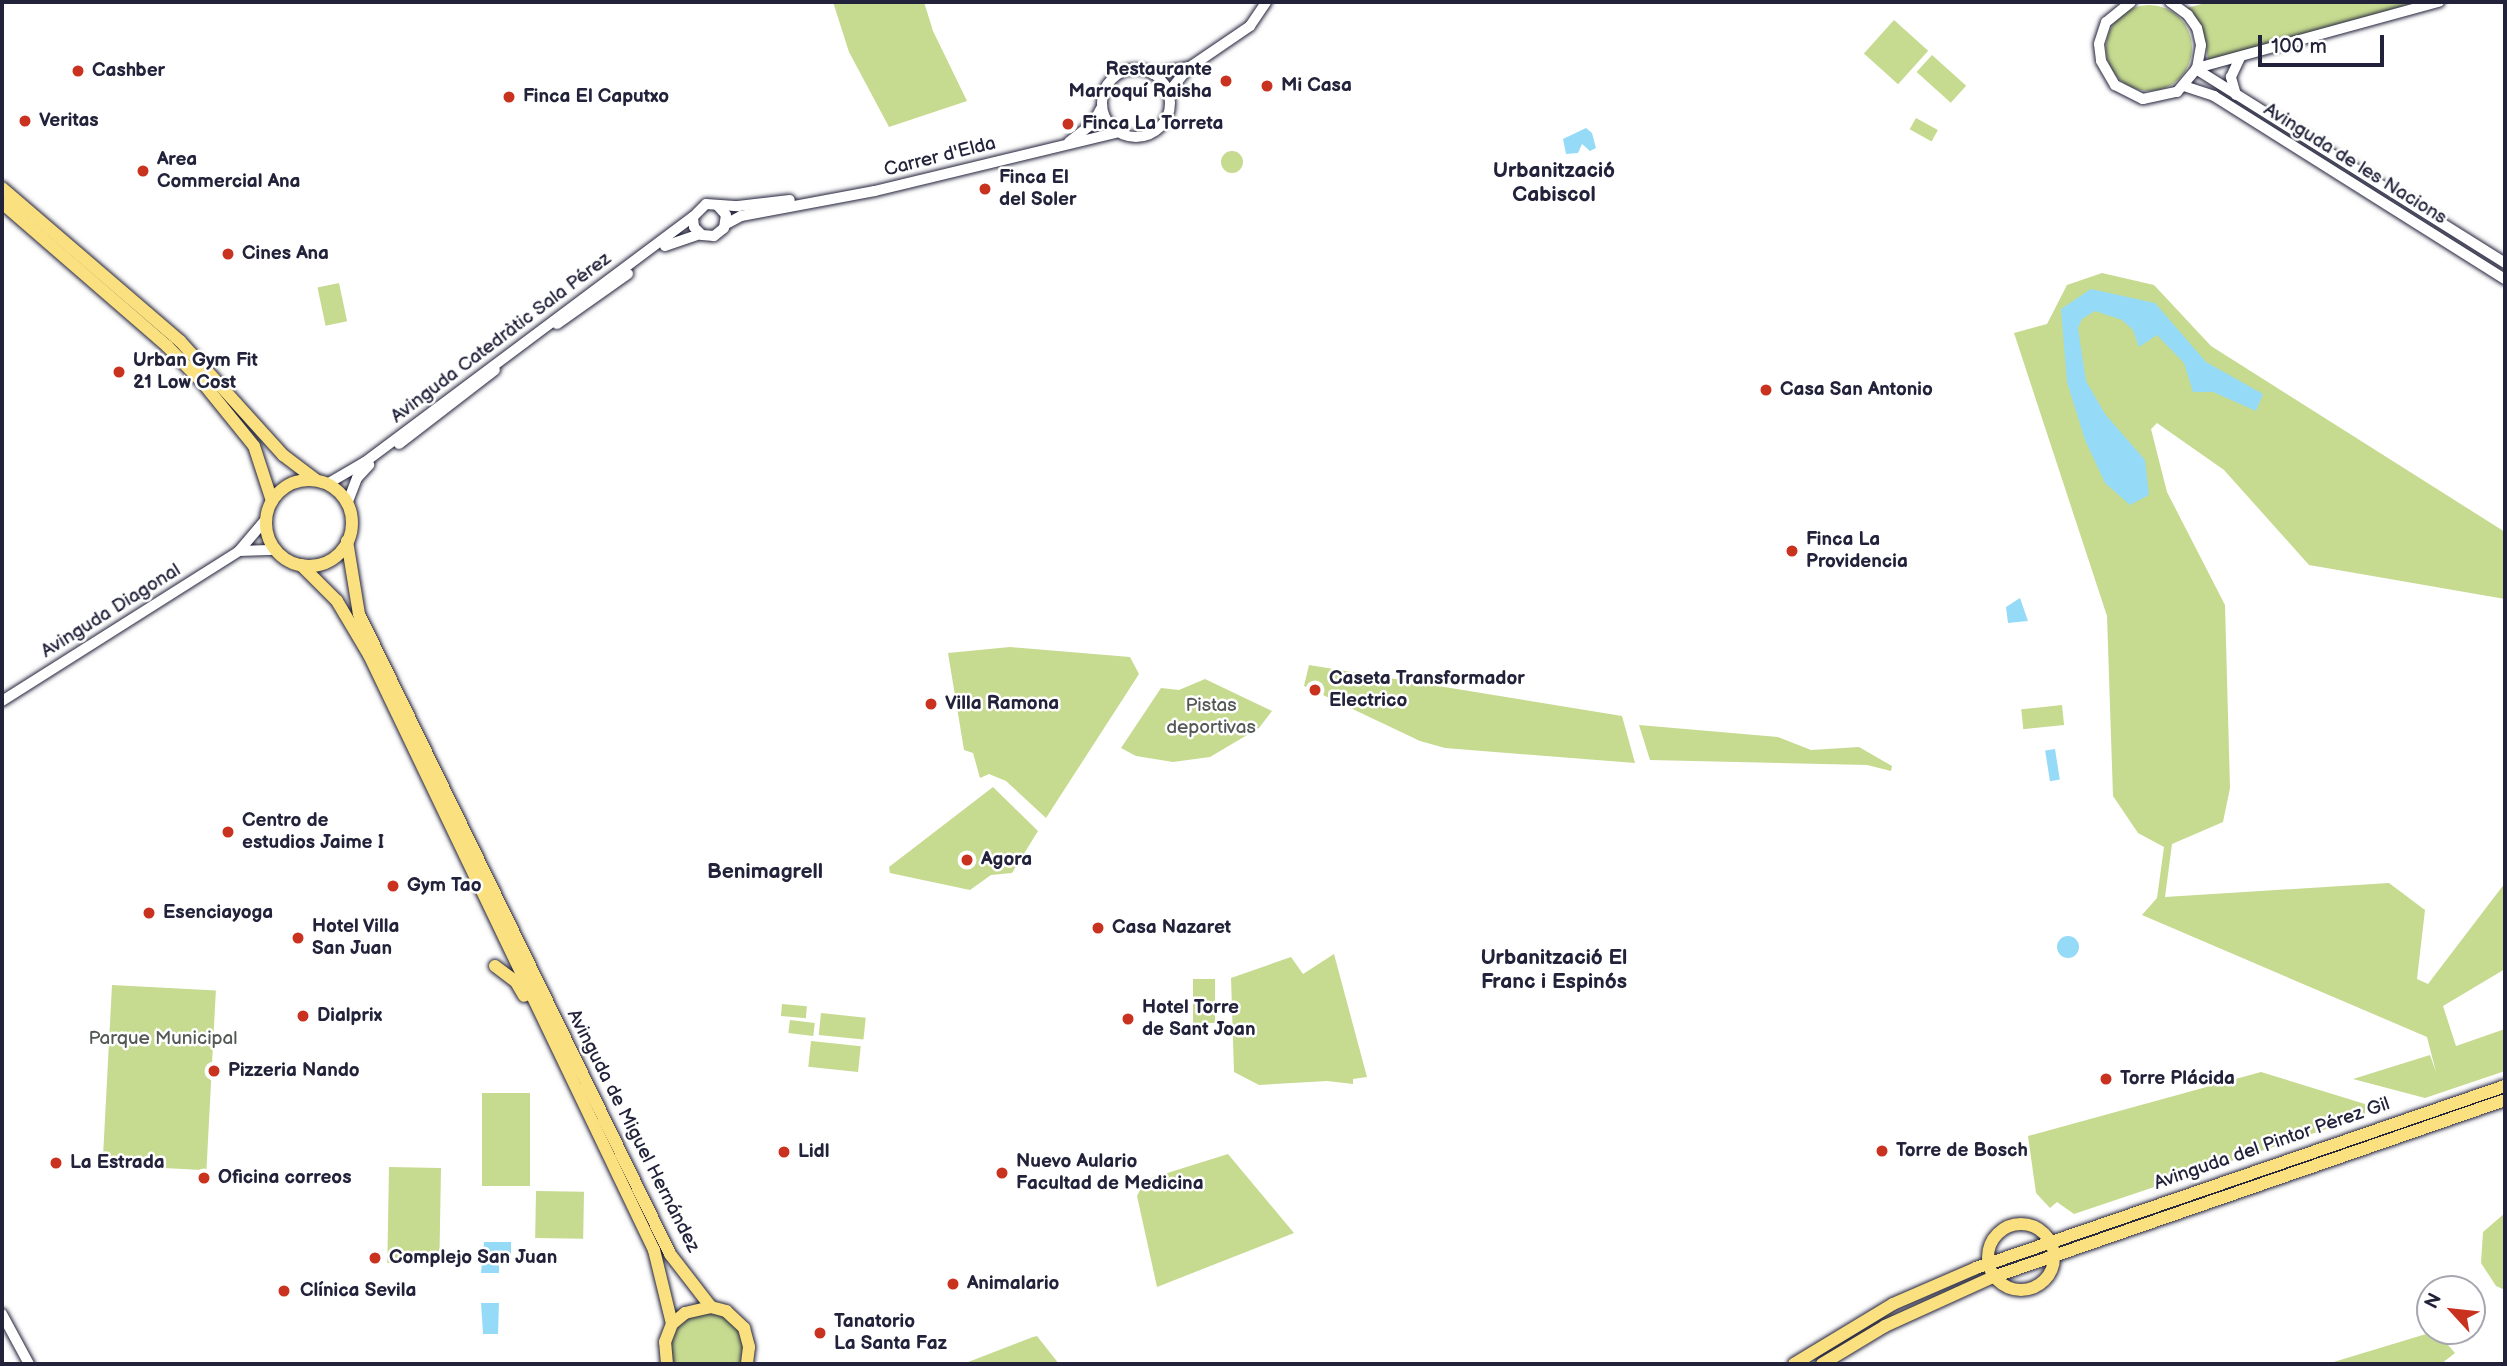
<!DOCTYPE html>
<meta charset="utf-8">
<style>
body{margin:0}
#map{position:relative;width:2507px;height:1366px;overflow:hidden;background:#fff;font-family:"Balsamiq Sans",sans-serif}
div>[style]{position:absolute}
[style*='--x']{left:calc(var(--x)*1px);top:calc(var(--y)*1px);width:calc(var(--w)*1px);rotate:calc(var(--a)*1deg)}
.green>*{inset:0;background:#c6da90;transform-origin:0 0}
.round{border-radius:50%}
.water>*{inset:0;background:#95dbf7;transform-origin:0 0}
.roads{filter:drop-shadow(0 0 2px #22223b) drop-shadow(0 0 2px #22223b)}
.minor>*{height:10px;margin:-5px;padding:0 5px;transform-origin:5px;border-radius:5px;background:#fff}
.minor>.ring{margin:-5px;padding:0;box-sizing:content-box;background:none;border:10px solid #fff;border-radius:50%}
.major>*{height:12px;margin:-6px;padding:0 6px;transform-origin:6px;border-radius:6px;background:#fbe080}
.major>.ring{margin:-6px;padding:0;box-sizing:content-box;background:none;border:12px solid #fbe080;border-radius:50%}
.dots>*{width:19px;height:19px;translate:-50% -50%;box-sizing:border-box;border:4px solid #fff;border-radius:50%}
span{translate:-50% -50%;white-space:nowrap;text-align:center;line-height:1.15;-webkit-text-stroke:5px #fff;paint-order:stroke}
.poi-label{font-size:19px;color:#22223b;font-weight:700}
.right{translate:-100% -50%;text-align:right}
.left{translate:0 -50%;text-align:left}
.street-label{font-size:19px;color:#22223b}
.park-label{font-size:19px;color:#535954}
.neighbourhood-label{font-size:21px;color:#22223b;font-weight:700}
.frame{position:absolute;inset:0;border:4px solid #22223b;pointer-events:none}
.north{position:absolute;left:2416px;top:1275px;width:70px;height:70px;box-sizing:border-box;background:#fff;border:2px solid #a7a7b1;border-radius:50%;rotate:297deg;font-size:19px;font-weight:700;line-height:28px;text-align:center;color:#22223b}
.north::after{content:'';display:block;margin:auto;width:24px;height:32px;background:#c8321e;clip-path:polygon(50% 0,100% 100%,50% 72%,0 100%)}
.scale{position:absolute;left:2258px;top:35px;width:126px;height:32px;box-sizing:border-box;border:4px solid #22223b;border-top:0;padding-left:9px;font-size:21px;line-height:24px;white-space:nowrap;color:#22223b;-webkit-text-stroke:5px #fff;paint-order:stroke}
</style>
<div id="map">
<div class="green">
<div style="clip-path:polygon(833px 2px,924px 2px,933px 31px,967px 101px,889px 127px,849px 52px)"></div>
<div style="clip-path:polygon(2209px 2px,2418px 2px,2208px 60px,2205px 39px,2187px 8px)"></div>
<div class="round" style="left:2106px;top:5px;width:86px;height:86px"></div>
<div style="left:1894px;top:20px;width:46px;height:45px;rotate:42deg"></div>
<div style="left:1932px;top:55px;width:46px;height:23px;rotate:42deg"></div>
<div style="left:1916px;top:118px;width:25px;height:13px;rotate:29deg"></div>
<div class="round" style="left:1221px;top:151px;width:22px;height:22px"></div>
<div style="clip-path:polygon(2102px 273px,2154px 285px,2211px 346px,2505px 532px,2505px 599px,2309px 565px,2224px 470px,2157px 423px,2151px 429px,2167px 492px,2225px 605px,2230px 788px,2223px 822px,2172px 844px,2165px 897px,2389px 883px,2425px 910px,2417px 979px,2428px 984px,2505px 883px,2505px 969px,2443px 1006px,2456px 1046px,2505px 1029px,2505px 1071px,2425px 1098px,2353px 1079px,2430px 1055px,2436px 1072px,2427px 1037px,2142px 915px,2157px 898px,2164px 847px,2138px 833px,2113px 796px,2107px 616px,2014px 333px,2047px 324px,2067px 285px)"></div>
<div style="left:339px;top:283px;width:39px;height:22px;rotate:78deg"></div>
<div style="clip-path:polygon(1010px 647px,1130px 657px,1139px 674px,1046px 818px,1006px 781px,989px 774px,980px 778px,973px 753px,964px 750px,948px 653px)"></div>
<div style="clip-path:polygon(1309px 665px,1622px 716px,1635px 763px,1445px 748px,1420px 741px,1304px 686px)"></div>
<div style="clip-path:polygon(1205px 679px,1272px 711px,1259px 728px,1210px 757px,1173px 762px,1136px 756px,1121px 748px,1161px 688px,1179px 690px)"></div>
<div style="left:2062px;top:705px;width:20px;height:41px;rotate:84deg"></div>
<div style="clip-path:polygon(1639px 725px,1778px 737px,1811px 750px,1859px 747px,1892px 766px,1891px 771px,1867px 765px,1650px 760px)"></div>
<div style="clip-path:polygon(993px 787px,1038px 831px,1012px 873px,991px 875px,970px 890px,890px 873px,889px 867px)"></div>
<div style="clip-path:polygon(1334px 954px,1367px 1077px,1353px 1079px,1353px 1084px,1327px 1081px,1259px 1085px,1234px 1072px,1231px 978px,1291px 957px,1303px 974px)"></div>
<div style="left:1193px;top:979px;width:22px;height:44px"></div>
<div style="left:112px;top:985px;width:104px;height:180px;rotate:3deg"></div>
<div style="left:782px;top:1004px;width:25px;height:12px;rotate:5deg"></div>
<div style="left:821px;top:1013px;width:45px;height:22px;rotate:6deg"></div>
<div style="left:790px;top:1020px;width:25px;height:13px;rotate:7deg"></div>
<div style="left:811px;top:1041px;width:50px;height:26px;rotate:6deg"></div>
<div style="clip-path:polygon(2261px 1072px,2365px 1104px,2365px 1116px,2074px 1214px,2057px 1202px,2050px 1208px,2036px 1193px,2028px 1136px)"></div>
<div style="left:482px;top:1093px;width:48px;height:93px"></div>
<div style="clip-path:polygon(1228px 1154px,1294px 1233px,1157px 1287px,1137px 1196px,1145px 1180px)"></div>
<div style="left:389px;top:1167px;width:52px;height:96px;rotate:1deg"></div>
<div style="left:536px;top:1191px;width:48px;height:47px;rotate:1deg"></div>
<div style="clip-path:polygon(2505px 1213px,2505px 1290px,2496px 1286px,2481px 1263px,2483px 1232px)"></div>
<div style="clip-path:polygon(712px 1312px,724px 1315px,740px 1332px,744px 1343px,740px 1364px,674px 1364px,670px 1345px,680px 1323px,689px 1316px)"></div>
<div style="clip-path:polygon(2436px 1331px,2455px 1353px,2441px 1364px,2327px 1364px)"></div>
<div style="clip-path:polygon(1037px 1336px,1059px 1364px,963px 1364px,1033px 1337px)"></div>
</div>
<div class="water">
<div style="clip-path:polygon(1586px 128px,1592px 133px,1596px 148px,1590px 151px,1582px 144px,1578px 153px,1566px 154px,1563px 139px)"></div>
<div style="clip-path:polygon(2091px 289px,2155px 303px,2206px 362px,2263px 394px,2256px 411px,2213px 392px,2193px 392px,2184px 363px,2157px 335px,2139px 347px,2133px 330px,2122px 320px,2095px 311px,2082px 319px,2078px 328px,2086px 381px,2105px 414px,2145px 460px,2149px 495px,2130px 505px,2105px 483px,2085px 440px,2067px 382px,2061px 309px)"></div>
<div style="clip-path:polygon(2020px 598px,2028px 621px,2008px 623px,2006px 607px)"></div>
<div style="left:2055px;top:749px;width:31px;height:10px;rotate:81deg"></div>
<div class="round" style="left:2057px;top:936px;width:22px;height:22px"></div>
<div style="clip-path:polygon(484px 1242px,511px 1242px,511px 1261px,502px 1261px,499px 1249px,499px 1273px,481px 1273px)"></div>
<div style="clip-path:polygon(481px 1303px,499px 1303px,498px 1334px,483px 1334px)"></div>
</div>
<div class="roads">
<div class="minor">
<div style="--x:2131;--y:2;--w:32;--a:141"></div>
<div style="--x:2106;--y:22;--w:23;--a:108"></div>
<div style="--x:2099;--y:44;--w:17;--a:83"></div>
<div style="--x:2101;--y:61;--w:28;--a:60"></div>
<div style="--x:2115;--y:85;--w:31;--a:27"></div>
<div style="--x:2143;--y:99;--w:35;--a:-12"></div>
<div style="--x:2177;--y:92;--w:31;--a:-50"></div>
<div style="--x:2197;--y:68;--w:23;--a:-80"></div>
<div style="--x:2201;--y:45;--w:17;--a:-103"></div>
<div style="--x:2197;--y:28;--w:16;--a:-125"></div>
<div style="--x:2188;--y:15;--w:22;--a:-144"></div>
<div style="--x:2197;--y:68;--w:251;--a:-15.3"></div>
<div style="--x:2196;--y:69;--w:365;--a:32.1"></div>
<div class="ring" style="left:1102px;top:69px;width:58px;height:58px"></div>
<div style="--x:1153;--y:74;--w:38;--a:-11"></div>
<div style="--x:1190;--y:67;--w:73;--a:-34.3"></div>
<div style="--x:1250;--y:26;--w:29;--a:-56"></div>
<div style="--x:2184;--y:86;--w:32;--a:18"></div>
<div style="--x:2214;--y:96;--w:344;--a:32.2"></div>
<div style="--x:1168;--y:93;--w:32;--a:-51"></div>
<div style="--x:2236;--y:95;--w:19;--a:-106"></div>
<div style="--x:2231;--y:77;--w:21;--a:-65"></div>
<div style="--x:1069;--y:142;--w:31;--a:-38"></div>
<div style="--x:1093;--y:123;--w:18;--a:-61"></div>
<div style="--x:717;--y:205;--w:13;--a:48"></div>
<div style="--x:726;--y:215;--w:13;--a:99"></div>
<div style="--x:724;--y:228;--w:13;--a:141"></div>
<div style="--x:714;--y:236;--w:12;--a:-175"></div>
<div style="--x:702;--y:235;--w:11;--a:-135"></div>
<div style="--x:694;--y:227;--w:10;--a:-96"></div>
<div style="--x:693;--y:217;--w:18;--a:-45"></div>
<div style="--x:706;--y:204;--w:32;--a:4"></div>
<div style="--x:738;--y:206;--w:52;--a:-6.6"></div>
<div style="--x:726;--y:224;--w:17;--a:-28"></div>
<div style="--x:741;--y:216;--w:136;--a:-10.6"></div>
<div style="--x:875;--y:191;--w:250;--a:-13.6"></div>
<div style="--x:665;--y:246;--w:37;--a:-19"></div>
<div style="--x:557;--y:324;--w:87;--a:-35.2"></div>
<div style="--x:399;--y:444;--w:121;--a:-37.6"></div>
<div style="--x:327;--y:484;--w:44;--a:-30.1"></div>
<div style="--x:365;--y:462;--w:409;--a:-36.8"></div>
<div style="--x:347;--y:504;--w:28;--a:-69"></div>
<div style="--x:357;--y:478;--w:18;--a:-47"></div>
<div style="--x:239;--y:551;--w:37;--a:-2"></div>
<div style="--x:2;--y:701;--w:280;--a:-32.3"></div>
<div style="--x:239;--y:551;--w:42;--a:-49.8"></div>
<div style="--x:2;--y:1314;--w:57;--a:61.6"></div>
</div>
<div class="major">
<div style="--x:2;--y:188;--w:235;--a:40.7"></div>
<div style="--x:180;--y:341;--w:154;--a:47.9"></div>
<div style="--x:283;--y:455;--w:41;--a:37.1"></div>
<div style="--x:2;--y:203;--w:218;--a:40.9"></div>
<div style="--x:167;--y:346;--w:52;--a:45.8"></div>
<div style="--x:203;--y:383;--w:81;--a:51"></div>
<div style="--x:254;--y:446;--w:58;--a:71.9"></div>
<div class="ring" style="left:266px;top:480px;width:74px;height:74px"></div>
<div style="--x:347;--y:541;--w:74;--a:80.7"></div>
<div style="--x:359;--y:614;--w:712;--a:64.08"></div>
<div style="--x:670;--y:1254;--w:67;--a:52.3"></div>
<div style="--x:301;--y:565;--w:51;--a:45"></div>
<div style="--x:337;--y:601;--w:63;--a:59.3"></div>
<div style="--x:369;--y:655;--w:660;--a:64.41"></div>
<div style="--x:654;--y:1250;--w:76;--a:76.3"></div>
<div style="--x:495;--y:966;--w:26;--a:37"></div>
<div style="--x:516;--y:982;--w:16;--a:60"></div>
<div class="ring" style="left:1988px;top:1224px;width:54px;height:54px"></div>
<div style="--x:667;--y:1364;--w:22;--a:-95"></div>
<div style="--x:665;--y:1342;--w:19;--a:-69"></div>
<div style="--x:672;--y:1324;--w:17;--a:-40"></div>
<div style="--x:685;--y:1313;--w:27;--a:-13"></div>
<div style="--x:711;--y:1307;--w:16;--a:15"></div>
<div style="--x:726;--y:1311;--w:25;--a:43"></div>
<div style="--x:744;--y:1328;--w:20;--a:75"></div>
<div style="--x:749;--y:1347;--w:17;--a:97"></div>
<div style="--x:1794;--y:1364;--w:116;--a:-31.2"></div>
<div style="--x:1893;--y:1304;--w:90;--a:-23.4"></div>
<div style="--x:1976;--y:1268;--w:559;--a:-18.99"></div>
<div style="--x:1822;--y:1364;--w:74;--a:-31.1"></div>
<div style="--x:1885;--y:1326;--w:119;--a:-24.4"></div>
<div style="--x:1993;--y:1277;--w:542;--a:-19.07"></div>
</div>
</div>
<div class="dots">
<div style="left:78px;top:71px;background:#c8321e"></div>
<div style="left:1226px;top:81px;background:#c8321e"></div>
<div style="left:1267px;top:86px;background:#c8321e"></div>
<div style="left:509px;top:97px;background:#c8321e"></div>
<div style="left:25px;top:121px;background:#c8321e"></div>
<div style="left:1068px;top:124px;background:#c8321e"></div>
<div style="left:143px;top:171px;background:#c8321e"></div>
<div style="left:985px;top:189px;background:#c8321e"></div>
<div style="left:228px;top:254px;background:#c8321e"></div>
<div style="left:119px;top:372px;background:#c8321e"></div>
<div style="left:1766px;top:390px;background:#c8321e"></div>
<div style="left:1792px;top:551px;background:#c8321e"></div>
<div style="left:1315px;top:690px;background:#c8321e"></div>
<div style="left:931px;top:704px;background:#c8321e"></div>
<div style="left:228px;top:832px;background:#c8321e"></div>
<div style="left:967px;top:860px;background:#c8321e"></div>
<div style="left:393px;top:886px;background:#c8321e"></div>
<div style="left:149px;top:913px;background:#c8321e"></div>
<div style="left:1098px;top:928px;background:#c8321e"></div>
<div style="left:298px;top:938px;background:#c8321e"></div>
<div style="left:303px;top:1016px;background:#c8321e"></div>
<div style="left:1128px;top:1019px;background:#c8321e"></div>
<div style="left:214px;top:1071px;background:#c8321e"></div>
<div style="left:2106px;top:1079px;background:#c8321e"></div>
<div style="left:1882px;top:1151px;background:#c8321e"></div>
<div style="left:784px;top:1152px;background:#c8321e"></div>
<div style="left:56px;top:1163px;background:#c8321e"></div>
<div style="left:1002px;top:1173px;background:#c8321e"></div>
<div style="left:204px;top:1178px;background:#c8321e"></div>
<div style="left:375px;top:1258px;background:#c8321e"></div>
<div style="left:953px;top:1284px;background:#c8321e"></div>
<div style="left:284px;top:1291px;background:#c8321e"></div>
<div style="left:820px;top:1333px;background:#c8321e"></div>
</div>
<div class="poi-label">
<span class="right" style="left:1212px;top:81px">Restaurante<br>Marroquí Raisha</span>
<span class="left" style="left:92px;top:71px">Cashber</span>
<span class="left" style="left:1281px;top:86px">Mi Casa</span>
<span class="left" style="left:523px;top:97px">Finca El Caputxo</span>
<span class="left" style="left:39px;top:121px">Veritas</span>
<span class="left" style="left:1082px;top:124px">Finca La Torreta</span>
<span class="left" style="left:157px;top:171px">Area<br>Commercial Ana</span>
<span class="left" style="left:999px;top:189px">Finca El<br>del Soler</span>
<span class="left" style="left:242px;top:254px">Cines Ana</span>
<span class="left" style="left:133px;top:372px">Urban Gym Fit<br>21 Low Cost</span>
<span class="left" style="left:1780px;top:390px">Casa San Antonio</span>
<span class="left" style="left:1806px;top:551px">Finca La<br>Providencia</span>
<span class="left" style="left:1329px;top:690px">Caseta Transformador<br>Electrico</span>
<span class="left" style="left:945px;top:704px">Villa Ramona</span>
<span class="left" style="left:242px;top:832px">Centro de<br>estudios Jaime I</span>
<span class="left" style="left:981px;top:860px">Agora</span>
<span class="left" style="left:407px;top:886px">Gym Tao</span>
<span class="left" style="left:163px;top:913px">Esenciayoga</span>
<span class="left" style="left:312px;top:938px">Hotel Villa<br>San Juan</span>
<span class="left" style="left:1112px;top:928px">Casa Nazaret</span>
<span class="left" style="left:1142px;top:1019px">Hotel Torre<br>de Sant Joan</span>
<span class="left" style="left:317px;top:1016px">Dialprix</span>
<span class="left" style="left:228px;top:1071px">Pizzeria Nando</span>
<span class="left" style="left:2120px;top:1079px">Torre Plácida</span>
<span class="left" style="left:1896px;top:1151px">Torre de Bosch</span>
<span class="left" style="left:798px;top:1152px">Lidl</span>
<span class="left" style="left:1016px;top:1173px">Nuevo Aulario<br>Facultad de Medicina</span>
<span class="left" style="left:70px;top:1163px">La Estrada</span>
<span class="left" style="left:218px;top:1178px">Oficina correos</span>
<span class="left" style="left:389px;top:1258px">Complejo San Juan</span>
<span class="left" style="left:967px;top:1284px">Animalario</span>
<span class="left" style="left:300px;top:1291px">Clínica Sevila</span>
<span class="left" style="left:834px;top:1333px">Tanatorio<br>La Santa Faz</span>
</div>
<div class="street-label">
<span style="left:940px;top:157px;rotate:-14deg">Carrer d'Elda</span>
<span style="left:2355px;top:164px;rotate:32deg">Avinguda de les Nacions</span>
<span style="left:501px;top:338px;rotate:-37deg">Avinguda Catedràtic Sala Pérez</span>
<span style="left:111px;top:611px;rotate:-32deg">Avinguda Diagonal</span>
<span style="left:633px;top:1131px;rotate:63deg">Avinguda de Miguel Hernández</span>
<span style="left:2272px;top:1144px;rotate:-19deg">Avinguda del Pintor Pérez Gil</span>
</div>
<div class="park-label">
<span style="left:1211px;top:717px">Pistas<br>deportivas</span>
<span style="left:163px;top:1039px">Parque Municipal</span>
</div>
<div class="neighbourhood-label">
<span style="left:1554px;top:183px">Urbanització<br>Cabiscol</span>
<span style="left:765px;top:872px">Benimagrell</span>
<span style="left:1554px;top:970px">Urbanització El<br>Franc i Espinós</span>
</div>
<div class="frame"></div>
<div class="north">N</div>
<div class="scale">100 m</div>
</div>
